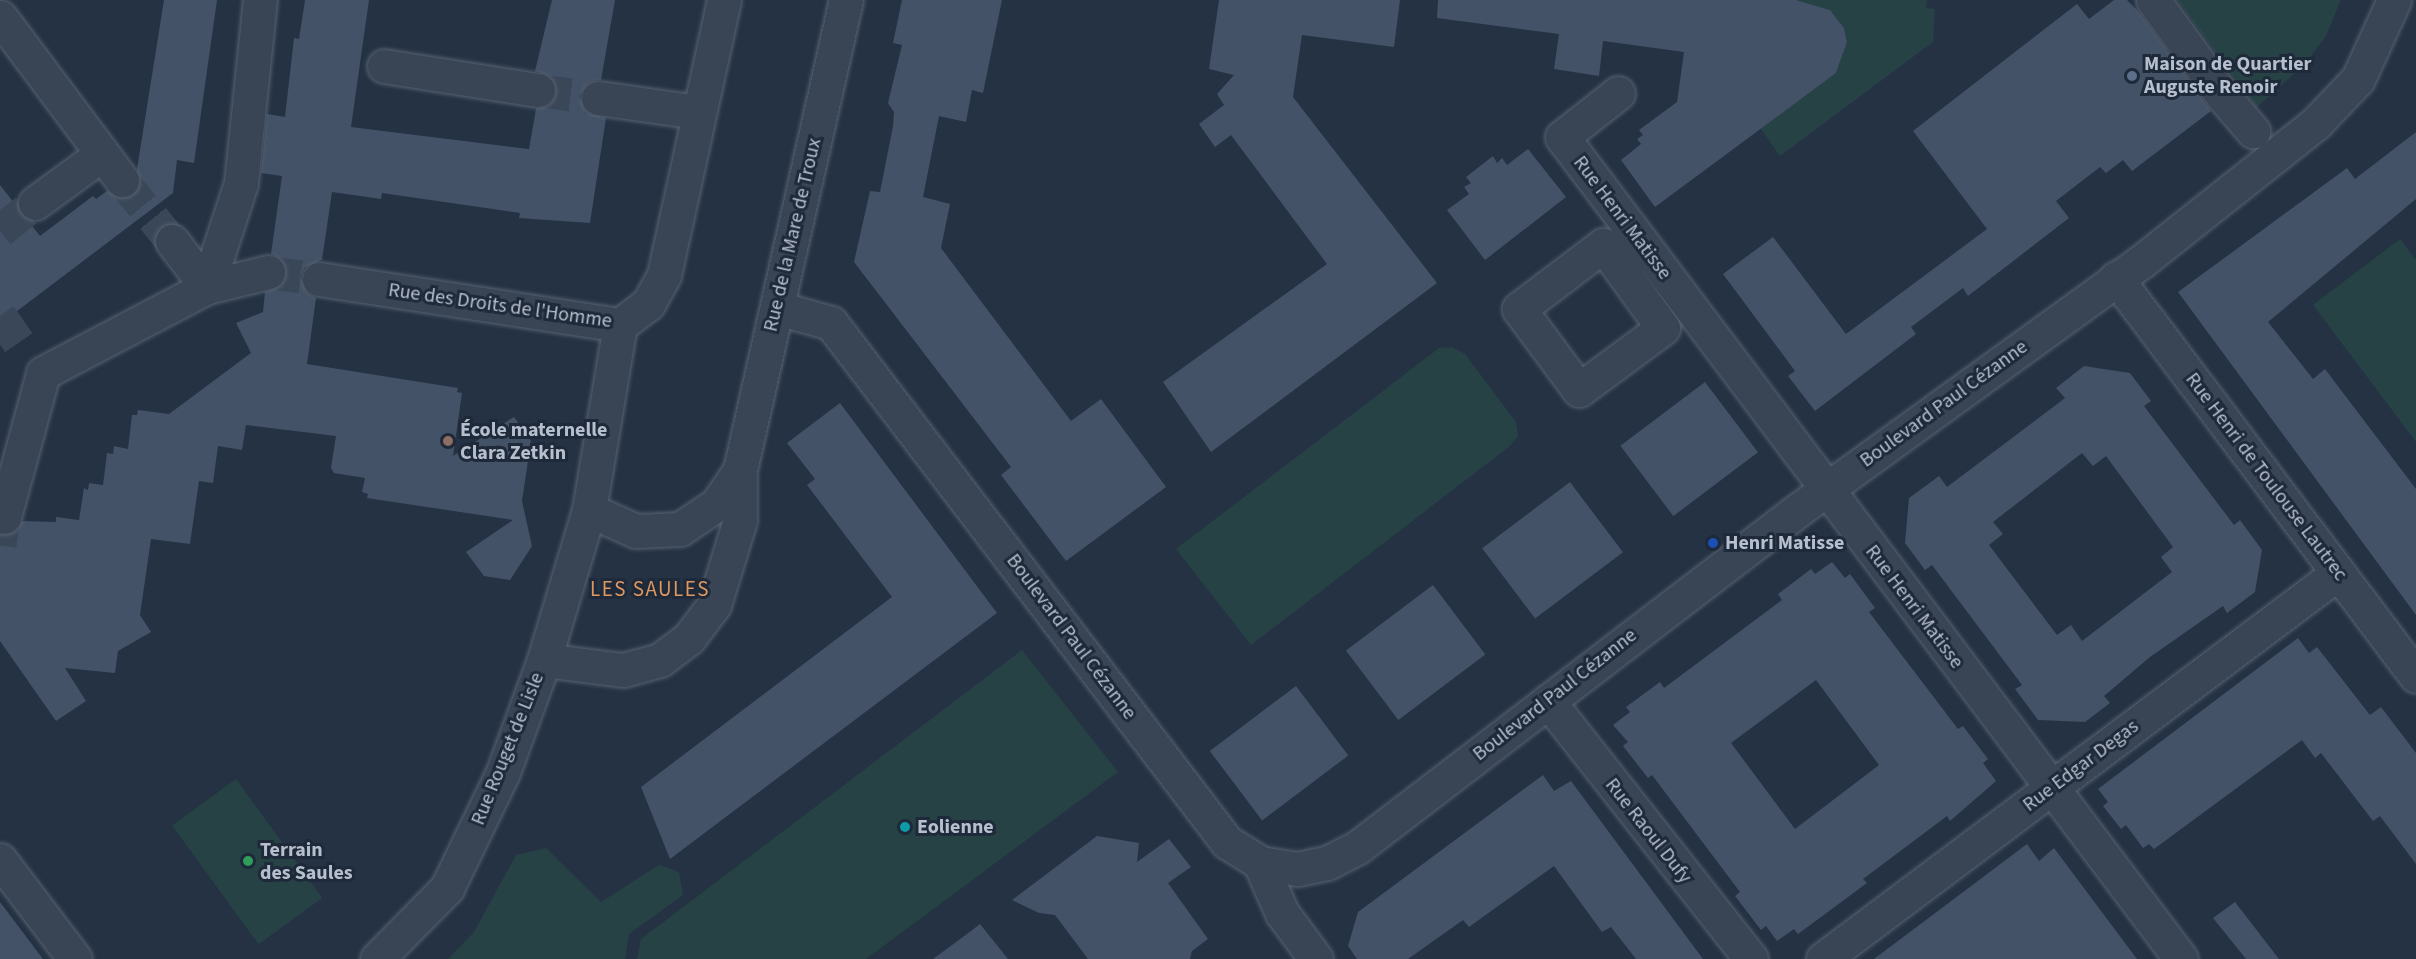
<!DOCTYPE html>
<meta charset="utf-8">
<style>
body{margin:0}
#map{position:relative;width:2416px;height:959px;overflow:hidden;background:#243244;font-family:"Source Sans 3",sans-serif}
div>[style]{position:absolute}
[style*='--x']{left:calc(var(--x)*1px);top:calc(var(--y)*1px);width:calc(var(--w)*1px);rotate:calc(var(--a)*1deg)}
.green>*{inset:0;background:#264245;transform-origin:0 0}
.building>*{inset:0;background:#435267;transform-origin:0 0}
.minor-tunnel>*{height:33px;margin-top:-16.5px;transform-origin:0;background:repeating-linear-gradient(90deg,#3a4759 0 33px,transparent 0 49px)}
.roads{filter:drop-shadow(0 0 2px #576271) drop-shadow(0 0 2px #576271)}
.minor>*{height:33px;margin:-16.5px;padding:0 16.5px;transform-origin:16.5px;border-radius:16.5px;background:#394454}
.dots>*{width:16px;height:16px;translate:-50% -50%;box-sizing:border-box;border:3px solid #1e2939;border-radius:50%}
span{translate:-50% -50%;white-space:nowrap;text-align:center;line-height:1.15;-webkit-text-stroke:6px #1e2939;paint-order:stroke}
.poi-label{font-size:20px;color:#b6bfcd;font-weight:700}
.left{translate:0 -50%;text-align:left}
.street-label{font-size:20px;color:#b6bfcd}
.neighbourhood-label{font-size:21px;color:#df9860;letter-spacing:1.5px}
</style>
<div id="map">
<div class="green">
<div style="clip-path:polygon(1796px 0,1927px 0,1926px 8px,1935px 9px,1933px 42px,1780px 156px,1760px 128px,1836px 73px,1847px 42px,1844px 28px,1830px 10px)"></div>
<div style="clip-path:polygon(2177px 0,2341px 0,2326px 36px,2305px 64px,2256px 108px)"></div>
<div style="clip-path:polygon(2400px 239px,2416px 260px,2416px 442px,2313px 305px)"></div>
<div style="clip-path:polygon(1452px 347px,1465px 354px,1516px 422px,1518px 436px,1510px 446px,1251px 645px,1176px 549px,1439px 348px)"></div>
<div style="clip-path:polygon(1022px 650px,1118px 772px,866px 959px,637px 959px,641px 939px)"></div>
<div style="left:236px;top:779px;width:147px;height:79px;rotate:54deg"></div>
<div style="clip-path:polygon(546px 848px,601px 902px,659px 865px,679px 872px,683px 895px,629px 934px,625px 959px,448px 959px,474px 932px,516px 855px)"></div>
</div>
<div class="building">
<div style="clip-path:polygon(164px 0,217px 0,194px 163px,177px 160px,173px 193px,0 324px,0 185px,40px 236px,93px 196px,96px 199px,107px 191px,124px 199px,134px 195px,139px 187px,137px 169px)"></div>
<div style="clip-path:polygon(305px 0,369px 0,351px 127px,529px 149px,536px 109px,552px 102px,557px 92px,550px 76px,535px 71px,552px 0,615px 0,601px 80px,590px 81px,579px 96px,586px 112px,606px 118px,590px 223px,519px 218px,520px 213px,382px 193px,381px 199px,332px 192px,322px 260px,305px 267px,300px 277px,307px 293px,316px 298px,307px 364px,458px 388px,457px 392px,462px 393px,453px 456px,514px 417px,531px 441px,522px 501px,532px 546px,510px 580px,484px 576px,466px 552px,513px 520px,367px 498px,368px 494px,362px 492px,365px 478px,334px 473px,331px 468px,336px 436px,246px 425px,242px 450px,218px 446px,213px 483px,199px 481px,190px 544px,151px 539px,140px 615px,151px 632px,118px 651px,115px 673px,65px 668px,86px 701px,56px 721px,0 641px,0 535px,17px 531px,22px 521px,56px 522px,56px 517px,79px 520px,84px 488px,88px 490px,89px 483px,103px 485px,107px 453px,113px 454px,114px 446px,128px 449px,132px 415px,137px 415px,138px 410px,169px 414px,251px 353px,236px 323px,263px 312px,265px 292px,281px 286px,286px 277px,282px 259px,271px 254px,282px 176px,261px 173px,267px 114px,285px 117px,294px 38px,299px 39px)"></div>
<div style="clip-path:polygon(902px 0,1002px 0,983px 93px,972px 90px,966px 122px,939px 116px,923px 197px,950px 204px,941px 248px,1071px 421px,1101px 399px,1166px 487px,1066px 561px,1001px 475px,1011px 467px,854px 262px,870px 191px,880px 192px,893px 126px,894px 112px,888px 103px,902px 45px,893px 43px)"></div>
<div style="clip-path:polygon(1219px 0,1400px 0,1394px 47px,1302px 35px,1293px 97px,1437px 283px,1211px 452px,1163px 382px,1327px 264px,1231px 135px,1215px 147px,1199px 124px,1224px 105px,1217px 94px,1234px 75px,1209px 69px)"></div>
<div style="clip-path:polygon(1438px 0,1796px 0,1830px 10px,1844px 28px,1847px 42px,1836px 73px,1655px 207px,1621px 160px,1641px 144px,1637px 139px,1643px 135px,1639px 130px,1677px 102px,1684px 52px,1603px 41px,1599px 76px,1554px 69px,1559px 34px,1437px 18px)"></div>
<div style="clip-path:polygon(2114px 0,2127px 0,2139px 12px,2211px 111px,2132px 171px,2123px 160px,2106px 173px,2100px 167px,2056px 201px,2069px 218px,1968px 296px,1963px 288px,1911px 327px,1916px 334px,1815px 411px,1788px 376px,1795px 371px,1723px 274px,1773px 237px,1846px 334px,1987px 229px,1913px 131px,2077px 4px,2089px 19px)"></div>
<div style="clip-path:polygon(2416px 132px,2416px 199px,2268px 322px,2313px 379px,2325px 369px,2416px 489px,2416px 615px,2178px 292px,2347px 168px,2355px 179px)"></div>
<div style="clip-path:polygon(1528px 149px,1566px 197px,1485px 260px,1447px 210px,1469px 194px,1464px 187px,1471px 183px,1466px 177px,1493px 156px,1497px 163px,1502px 158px,1507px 165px)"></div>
<div style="clip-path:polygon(evenodd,2084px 366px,2130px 373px,2151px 401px,2144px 406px,2234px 525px,2240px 520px,2262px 550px,2255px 592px,2227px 613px,2223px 606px,2150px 657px,2104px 696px,2110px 703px,2085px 722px,2038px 720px,2015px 689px,2022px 685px,1932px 565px,1925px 570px,1905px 543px,1909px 498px,1939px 476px,1947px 487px,2065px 398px,2056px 388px,2084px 366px,2082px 453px,2093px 466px,2106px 456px,2173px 547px,2161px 557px,2172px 572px,2082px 641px,2071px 625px,2057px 635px,1989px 545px,2003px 534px,1993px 522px,2082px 453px)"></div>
<div style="left:1705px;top:382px;width:88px;height:106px;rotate:53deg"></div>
<div style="clip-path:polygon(840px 403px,997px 613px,670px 859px,641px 787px,892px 597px,807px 485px,815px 479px,787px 443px)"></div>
<div style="left:1570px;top:482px;width:88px;height:110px;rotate:53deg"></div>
<div style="clip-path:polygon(evenodd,1832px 562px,1845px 578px,1850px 574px,1875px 608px,1869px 612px,1958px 729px,1963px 726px,1988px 759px,1983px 763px,1996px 781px,1950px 821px,1947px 816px,1863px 879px,1867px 883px,1798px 934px,1794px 929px,1777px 941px,1766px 926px,1761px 930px,1735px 896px,1740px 892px,1652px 775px,1648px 778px,1623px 746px,1628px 742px,1613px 725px,1630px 712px,1626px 707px,1660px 682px,1664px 688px,1782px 600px,1778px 594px,1811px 569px,1815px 574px,1832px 562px,1816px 680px,1879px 765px,1795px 829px,1731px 743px,1816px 680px)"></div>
<div style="left:1433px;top:585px;width:87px;height:109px;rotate:53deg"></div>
<div style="clip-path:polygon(2298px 638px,2309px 653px,2317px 647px,2370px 715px,2381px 707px,2416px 753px,2416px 864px,2380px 816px,2373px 821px,2321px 753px,2315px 758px,2302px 740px,2154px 849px,2149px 844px,2143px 848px,2126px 825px,2121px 829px,2103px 806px,2108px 802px,2098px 789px)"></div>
<div style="left:1296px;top:686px;width:87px;height:108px;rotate:53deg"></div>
<div style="clip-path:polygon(1543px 775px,1554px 791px,1571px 781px,1703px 959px,1636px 959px,1611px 927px,1602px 932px,1554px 866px,1469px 927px,1463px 920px,1408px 959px,1357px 959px,1348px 946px,1358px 912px)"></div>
<div style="clip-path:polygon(1097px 836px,1139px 843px,1137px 862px,1169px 839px,1191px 867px,1168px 883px,1208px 939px,1192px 951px,1190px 959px,1088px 959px,1055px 915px,1039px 913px,1012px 900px)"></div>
<div style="clip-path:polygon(2027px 844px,2039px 861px,2054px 848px,2137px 959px,1874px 959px)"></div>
<div style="clip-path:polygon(0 902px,43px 959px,0 959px)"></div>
<div style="clip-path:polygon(2235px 902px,2279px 959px,2246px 959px,2213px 918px)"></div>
<div style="clip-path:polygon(980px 924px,1008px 959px,933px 959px,967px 934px)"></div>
</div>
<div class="minor-tunnel">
<div style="--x:538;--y:90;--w:61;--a:7.6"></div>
<div style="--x:122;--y:180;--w:79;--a:50.7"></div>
<div style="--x:0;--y:231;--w:45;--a:-38.7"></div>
<div style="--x:268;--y:272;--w:51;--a:7.8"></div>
<div style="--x:0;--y:315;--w:44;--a:55.2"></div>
<div style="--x:0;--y:545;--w:28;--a:-82"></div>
</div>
<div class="roads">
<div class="minor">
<div style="--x:2153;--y:0;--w:117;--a:54"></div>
<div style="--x:2222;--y:95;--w:48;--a:49.3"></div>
<div style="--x:0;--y:17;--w:204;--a:53.2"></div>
<div style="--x:384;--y:66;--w:156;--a:8.9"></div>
<div style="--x:1618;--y:93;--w:71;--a:141.8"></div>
<div style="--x:1562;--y:137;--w:1029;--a:53.02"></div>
<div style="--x:598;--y:98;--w:101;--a:8"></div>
<div style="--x:35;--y:203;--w:83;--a:-36.2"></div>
<div style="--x:172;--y:241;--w:58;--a:52.7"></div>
<div style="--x:1603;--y:245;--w:102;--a:54.1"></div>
<div style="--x:1663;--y:328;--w:104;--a:143.6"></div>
<div style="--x:1579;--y:390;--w:101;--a:-126.5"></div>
<div style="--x:1519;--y:309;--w:106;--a:-37.3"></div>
<div style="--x:2116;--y:278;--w:498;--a:53"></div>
<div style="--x:319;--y:279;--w:304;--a:8.7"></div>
<div style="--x:620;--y:325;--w:35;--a:-37"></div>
<div style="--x:648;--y:304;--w:33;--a:-61"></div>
<div style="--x:664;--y:275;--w:281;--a:-77.7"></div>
<div style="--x:207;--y:287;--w:109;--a:-71.9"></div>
<div style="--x:241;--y:183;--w:184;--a:-84.1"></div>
<div style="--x:777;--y:308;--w:56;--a:15.5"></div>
<div style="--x:831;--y:323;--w:653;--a:52.66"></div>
<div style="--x:1227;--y:842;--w:39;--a:32"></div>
<div style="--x:1260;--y:863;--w:38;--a:9"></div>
<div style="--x:1298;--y:869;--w:30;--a:-12"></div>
<div style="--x:1327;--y:863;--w:35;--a:-27"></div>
<div style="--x:1358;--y:847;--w:554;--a:-37.45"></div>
<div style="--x:1798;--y:510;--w:425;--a:-35.9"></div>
<div style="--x:2142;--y:261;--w:221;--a:-38.4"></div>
<div style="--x:2315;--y:124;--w:62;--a:-46.3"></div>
<div style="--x:2358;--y:79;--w:87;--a:-65.5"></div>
<div style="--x:589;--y:510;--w:51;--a:24.1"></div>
<div style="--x:636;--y:531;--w:44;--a:-2.6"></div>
<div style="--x:680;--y:529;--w:45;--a:-34"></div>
<div style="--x:717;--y:504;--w:41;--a:-55.9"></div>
<div style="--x:4;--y:517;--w:149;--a:-74.8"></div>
<div style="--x:43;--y:373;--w:185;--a:-27.7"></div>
<div style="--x:207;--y:287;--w:63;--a:-13.8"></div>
<div style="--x:544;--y:660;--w:80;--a:7.2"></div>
<div style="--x:623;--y:670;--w:38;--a:-15"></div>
<div style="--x:660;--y:660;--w:36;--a:-37"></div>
<div style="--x:689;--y:638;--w:41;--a:-52.9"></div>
<div style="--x:714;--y:605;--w:89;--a:-73"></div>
<div style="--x:740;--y:520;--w:50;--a:-90"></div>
<div style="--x:740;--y:470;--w:482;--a:-77.3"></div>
<div style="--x:1548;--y:701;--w:328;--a:51.8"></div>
<div style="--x:0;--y:860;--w:124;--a:52.9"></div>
<div style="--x:1260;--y:863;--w:55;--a:66.3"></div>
<div style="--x:1282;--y:913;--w:57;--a:53.5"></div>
<div style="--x:377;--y:959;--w:100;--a:-45.4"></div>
<div style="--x:447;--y:888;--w:129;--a:-64.2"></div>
<div style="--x:503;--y:772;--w:119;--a:-69.9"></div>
<div style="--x:544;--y:660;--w:157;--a:-73.3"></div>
<div style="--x:589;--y:510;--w:188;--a:-80.5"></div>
<div style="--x:1823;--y:959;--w:644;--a:-36.85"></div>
</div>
</div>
<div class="dots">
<div style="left:2132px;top:76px;background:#5c6f8a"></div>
<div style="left:448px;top:441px;background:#8d6e63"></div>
<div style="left:1713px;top:543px;background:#1a4fb4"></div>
<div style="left:905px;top:827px;background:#0f9aa8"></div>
<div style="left:248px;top:861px;background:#2e9e5b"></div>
</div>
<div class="poi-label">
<span class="left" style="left:2144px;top:76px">Maison de Quartier<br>Auguste Renoir</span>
<span class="left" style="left:460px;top:442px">École maternelle<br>Clara Zetkin</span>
<span class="left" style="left:1725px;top:543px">Henri Matisse</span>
<span class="left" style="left:917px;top:827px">Eolienne</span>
<span class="left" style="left:260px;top:862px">Terrain<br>des Saules</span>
</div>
<div class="street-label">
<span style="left:1622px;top:218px;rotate:53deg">Rue Henri Matisse</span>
<span style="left:793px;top:235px;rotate:-77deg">Rue de la Mare de Troux</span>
<span style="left:500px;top:306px;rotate:8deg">Rue des Droits de l'Homme</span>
<span style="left:1944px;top:404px;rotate:-36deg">Boulevard Paul Cézanne</span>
<span style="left:2266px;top:477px;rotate:53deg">Rue Henri de Toulouse Lautrec</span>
<span style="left:1914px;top:607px;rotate:53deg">Rue Henri Matisse</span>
<span style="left:1071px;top:637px;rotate:53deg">Boulevard Paul Cézanne</span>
<span style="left:1555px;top:695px;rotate:-38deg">Boulevard Paul Cézanne</span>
<span style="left:508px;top:749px;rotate:-68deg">Rue Rouget de Lisle</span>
<span style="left:2081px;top:766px;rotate:-37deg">Rue Edgar Degas</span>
<span style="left:1648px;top:831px;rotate:52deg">Rue Raoul Dufy</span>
</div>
<div class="neighbourhood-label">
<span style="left:650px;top:589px">LES SAULES</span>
</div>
</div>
